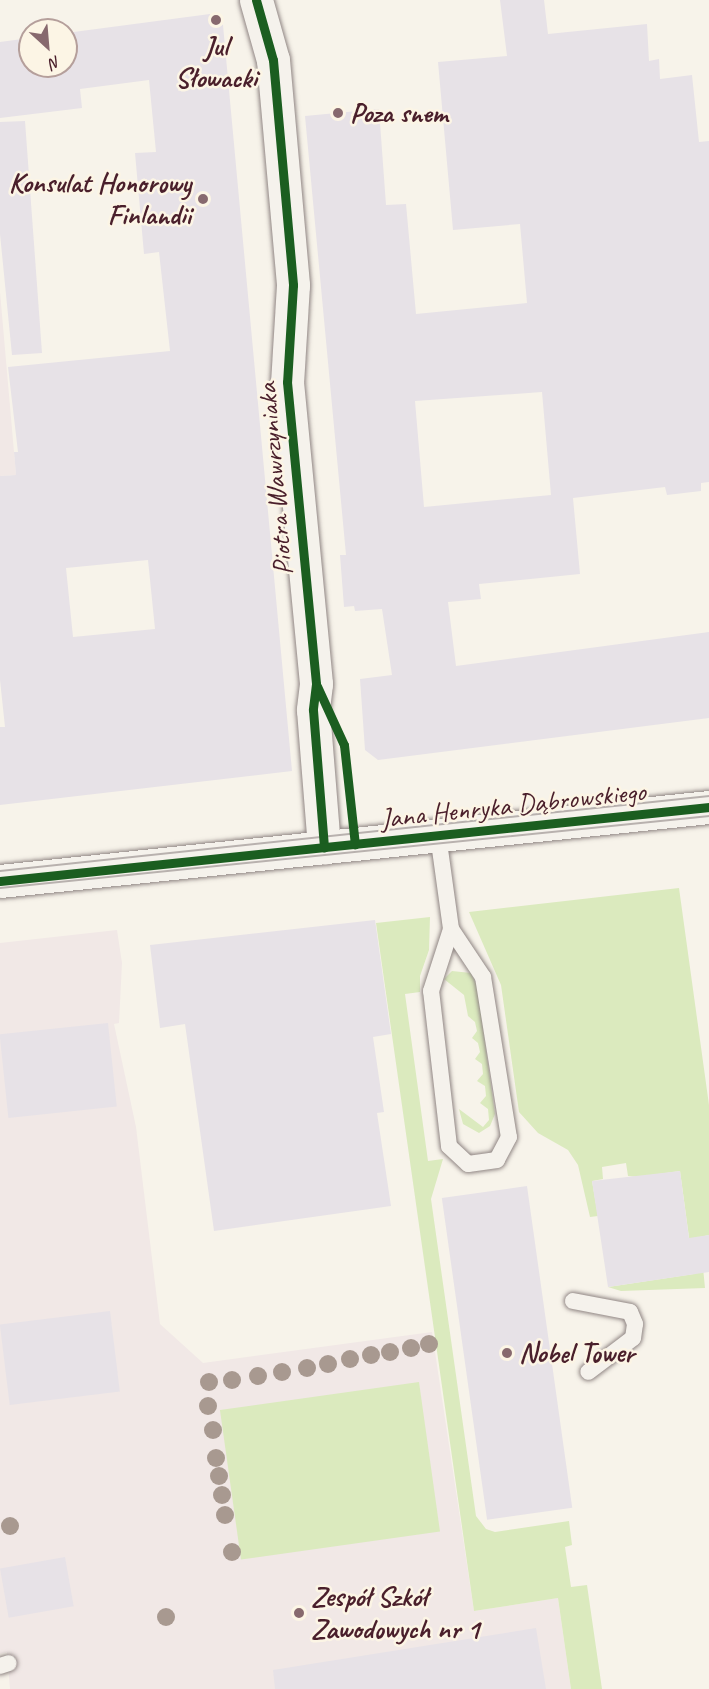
<!DOCTYPE html>
<meta charset="utf-8">
<style>
body{margin:0}
#map{position:relative;width:709px;height:1689px;overflow:hidden;background:#f7f3ea;font-family:Caveat,sans-serif}
div>[style]{position:absolute}
[style*='--x']{left:calc(var(--x)*1px);top:calc(var(--y)*1px);width:calc(var(--w)*1px);rotate:calc(var(--a)*1deg)}
.built>*{inset:0;background:#f1e8e6}
.green>*{inset:0;background:#dbeabe;transform-origin:0 0}
.building>*{inset:0;background:#e7e2e7;transform-origin:0 0}
.roads{filter:drop-shadow(0 0 2px #908684) drop-shadow(0 0 2px #908684)}
.lane>*{height:16px;margin:-8px;padding:0 8px;transform-origin:8px;border-radius:8px;background:#f5f2ec}
.street>*{height:33px;margin:-16.5px;padding:0 16.5px;transform-origin:16.5px;border-radius:16.5px;background:#f5f2ec}
.secondary>*{height:33px;margin:-16.5px;padding:0 16.5px;transform-origin:16.5px;border-radius:16.5px;background:#f5f2ec}
.tram>*{height:1.5px;margin:-0.75px;padding:0 0.75px;transform-origin:0.75px;border-radius:0.75px;background:#b8b1ae}
.cycleway>*{height:9px;margin:-4.5px;padding:0 4.5px;transform-origin:4.5px;border-radius:4.5px;background:#1b5e20}
.trees>*{width:18px;height:18px;margin:-9px;border-radius:50%;background:#a89990}
.dots>*{width:16px;height:16px;translate:-50% -50%;box-sizing:border-box;border:3px solid #fcf5e5;border-radius:50%}
span{translate:-50% -50%;white-space:nowrap;text-align:center;line-height:1.15;-webkit-text-stroke:5px #fcf5e5;paint-order:stroke}
.poi-label{font-size:28px;color:#4a1f2b;font-weight:700}
.left{translate:0 -50%;text-align:left}
.right{translate:-100% -50%;text-align:right}
.street-label{font-size:28px;color:#4a1f2b}
.north{position:absolute;left:18px;top:18px;width:60px;height:60px;box-sizing:border-box;background:#fcf5e5;border:2px solid #b59f9b;border-radius:50%;rotate:154deg;font-size:16px;font-weight:700;line-height:24px;text-align:center;color:#4a1f2b}
.north::after{content:'';display:block;margin:auto;width:21px;height:27px;background:#87696e;clip-path:polygon(50% 0,100% 100%,50% 72%,0 100%)}
</style>
<div id="map">
<div class="built">
<div style="clip-path:polygon(0 292px,16px 475px,0 476px)"></div>
<div style="clip-path:polygon(117px 930px,122px 963px,119px 1023px,114px 1024px,136px 1127px,160px 1324px,203px 1363px,432px 1332px,474px 1611px,558px 1598px,571px 1689px,10px 1689px,7px 1652px,0 1654px,0 943px)"></div>
</div>
<div class="green">
<div style="clip-path:polygon(679px 888px,709px 1105px,709px 1235px,700px 1237px,705px 1288px,621px 1291px,608px 1287px,694px 1274px,680px 1171px,638px 1177px,628px 1176px,626px 1163px,602px 1167px,603px 1179px,592px 1181px,598px 1216px,590px 1217px,578px 1165px,568px 1150px,538px 1133px,519px 1112px,501px 985px,469px 912px)"></div>
<div style="clip-path:polygon(430px 917px,429px 950px,420px 976px,420px 992px,405px 994px,428px 1161px,443px 1159px,431px 1199px,476px 1516px,486px 1529px,495px 1532px,569px 1521px,572px 1545px,565px 1547px,571px 1587px,587px 1585px,602px 1689px,571px 1689px,558px 1598px,474px 1611px,376px 923px)"></div>
<div style="clip-path:polygon(452px 971px,471px 973px,477px 986px,495px 1114px,490px 1126px,479px 1133px,463px 1124px,459px 1109px,483px 1127px,489px 1120px,488px 1109px,480px 1103px,486px 1096px,485px 1086px,477px 1081px,483px 1074px,482px 1064px,475px 1059px,480px 1052px,478px 1043px,472px 1038px,477px 1031px,475px 1022px,468px 1016px,464px 995px,444px 979px)"></div>
<div style="left:419px;top:1382px;width:151px;height:201px;rotate:82deg"></div>
</div>
<div class="building">
<div style="clip-path:polygon(evenodd,500px 0,544px 0,548px 34px,647px 24px,649px 61px,659px 59px,660px 79px,692px 75px,699px 142px,709px 141px,709px 482px,701px 483px,701px 491px,667px 495px,665px 487px,573px 498px,580px 574px,479px 584px,481px 599px,448px 602px,456px 666px,709px 632px,709px 718px,378px 760px,365px 750px,360px 679px,392px 675px,382px 609px,355px 611px,354px 606px,344px 607px,340px 555px,346px 555px,305px 116px,379px 109px,386px 205px,406px 204px,416px 314px,527px 303px,520px 224px,453px 230px,438px 62px,507px 56px,500px 0,542px 392px,551px 495px,424px 507px,415px 401px,542px 392px)"></div>
<div style="clip-path:polygon(evenodd,210px 14px,223px 25px,292px 771px,0 805px,0 727px,5px 727px,0 680px,0 476px,16px 475px,14px 452px,18px 452px,8px 367px,170px 351px,159px 252px,144px 254px,135px 153px,156px 152px,149px 80px,80px 89px,82px 108px,0 118px,0 42px,30px 38px,30px 66px,66px 66px,66px 33px,210px 14px,148px 560px,155px 629px,73px 637px,66px 568px,148px 560px)"></div>
<div style="clip-path:polygon(25px 121px,42px 353px,12px 355px,0 234px,0 122px)"></div>
<div style="clip-path:polygon(375px 920px,391px 1034px,373px 1037px,384px 1112px,377px 1113px,391px 1206px,214px 1231px,185px 1024px,160px 1028px,150px 945px)"></div>
<div style="left:108px;top:1023px;width:84px;height:109px;rotate:84deg"></div>
<div style="clip-path:polygon(680px 1171px,689px 1238px,709px 1235px,709px 1272px,608px 1287px,592px 1181px)"></div>
<div style="left:527px;top:1186px;width:325px;height:86px;rotate:82deg"></div>
<div style="left:110px;top:1311px;width:81px;height:111px;rotate:83deg"></div>
<div style="left:65px;top:1557px;width:50px;height:66px;rotate:80deg"></div>
<div style="clip-path:polygon(536px 1628px,546px 1689px,275px 1689px,273px 1670px)"></div>
</div>
<div class="roads">
<div class="lane">
<div style="--x:438;--y:835;--w:95;--a:82.1"></div>
<div style="--x:451;--y:929;--w:58;--a:56.3"></div>
<div style="--x:483;--y:977;--w:162;--a:80.8"></div>
<div style="--x:509;--y:1137;--w:26;--a:118"></div>
<div style="--x:497;--y:1160;--w:29;--a:172"></div>
<div style="--x:468;--y:1164;--w:26;--a:-137"></div>
<div style="--x:449;--y:1146;--w:156;--a:-96.6"></div>
<div style="--x:431;--y:991;--w:65;--a:-72.1"></div>
<div style="--x:573;--y:1301;--w:58;--a:10.9"></div>
<div style="--x:630;--y:1312;--w:13;--a:67"></div>
<div style="--x:635;--y:1324;--w:14;--a:98"></div>
<div style="--x:633;--y:1338;--w:56;--a:142.9"></div>
<div style="--x:0;--y:1666;--w:9;--a:-18"></div>
</div>
<div class="street">
<div style="--x:256;--y:0;--w:62;--a:74.2"></div>
<div style="--x:273;--y:60;--w:226;--a:84.9"></div>
<div style="--x:293;--y:285;--w:97;--a:93.5"></div>
<div style="--x:287;--y:382;--w:303;--a:84.5"></div>
<div style="--x:316;--y:684;--w:26;--a:97"></div>
<div style="--x:313;--y:710;--w:138;--a:85.4"></div>
</div>
<div class="secondary">
<div style="--x:0;--y:881;--w:713;--a:-5.96"></div>
</div>
</div>
<div class="tram">
<div style="--x:0;--y:871;--w:713;--a:-6.04"></div>
<div style="--x:0;--y:888;--w:713;--a:-5.8"></div>
</div>
<div class="cycleway">
<div style="--x:256;--y:0;--w:62;--a:74.2"></div>
<div style="--x:273;--y:60;--w:226;--a:84.9"></div>
<div style="--x:293;--y:285;--w:97;--a:93.5"></div>
<div style="--x:287;--y:382;--w:303;--a:84.5"></div>
<div style="--x:316;--y:684;--w:26;--a:97"></div>
<div style="--x:313;--y:710;--w:138;--a:85.4"></div>
<div style="--x:317;--y:686;--w:65;--a:65.4"></div>
<div style="--x:344;--y:745;--w:100;--a:83.7"></div>
<div style="--x:0;--y:881;--w:713;--a:-5.96"></div>
</div>
<div class="trees">
<div style="left:429px;top:1344px"></div>
<div style="left:411px;top:1348px"></div>
<div style="left:390px;top:1352px"></div>
<div style="left:371px;top:1355px"></div>
<div style="left:350px;top:1359px"></div>
<div style="left:328px;top:1364px"></div>
<div style="left:307px;top:1368px"></div>
<div style="left:282px;top:1372px"></div>
<div style="left:258px;top:1376px"></div>
<div style="left:232px;top:1380px"></div>
<div style="left:209px;top:1382px"></div>
<div style="left:208px;top:1406px"></div>
<div style="left:213px;top:1430px"></div>
<div style="left:216px;top:1458px"></div>
<div style="left:219px;top:1476px"></div>
<div style="left:222px;top:1495px"></div>
<div style="left:225px;top:1515px"></div>
<div style="left:10px;top:1526px"></div>
<div style="left:232px;top:1552px"></div>
<div style="left:166px;top:1617px"></div>
</div>
<div class="dots">
<div style="left:216px;top:20px;background:#87696e"></div>
<div style="left:338px;top:113px;background:#87696e"></div>
<div style="left:203px;top:199px;background:#87696e"></div>
<div style="left:507px;top:1353px;background:#87696e"></div>
<div style="left:299px;top:1613px;background:#87696e"></div>
</div>
<div class="poi-label">
<span style="left:216px;top:62px">Jul<br>Słowacki</span>
<span class="left" style="left:350px;top:113px">Poza snem</span>
<span class="right" style="left:191px;top:199px">Konsulat Honorowy<br>Finlandii</span>
<span class="left" style="left:519px;top:1353px">Nobel Tower</span>
<span class="left" style="left:311px;top:1613px">Zespół Szkół<br>Zawodowych nr 1</span>
</div>
<div class="street-label">
<span style="left:275px;top:479px;rotate:-95deg">Piotra Wawrzyniaka</span>
<span style="left:513px;top:805px;rotate:-6deg">Jana Henryka Dąbrowskiego</span>
</div>
<div class="north">N</div>
</div>
